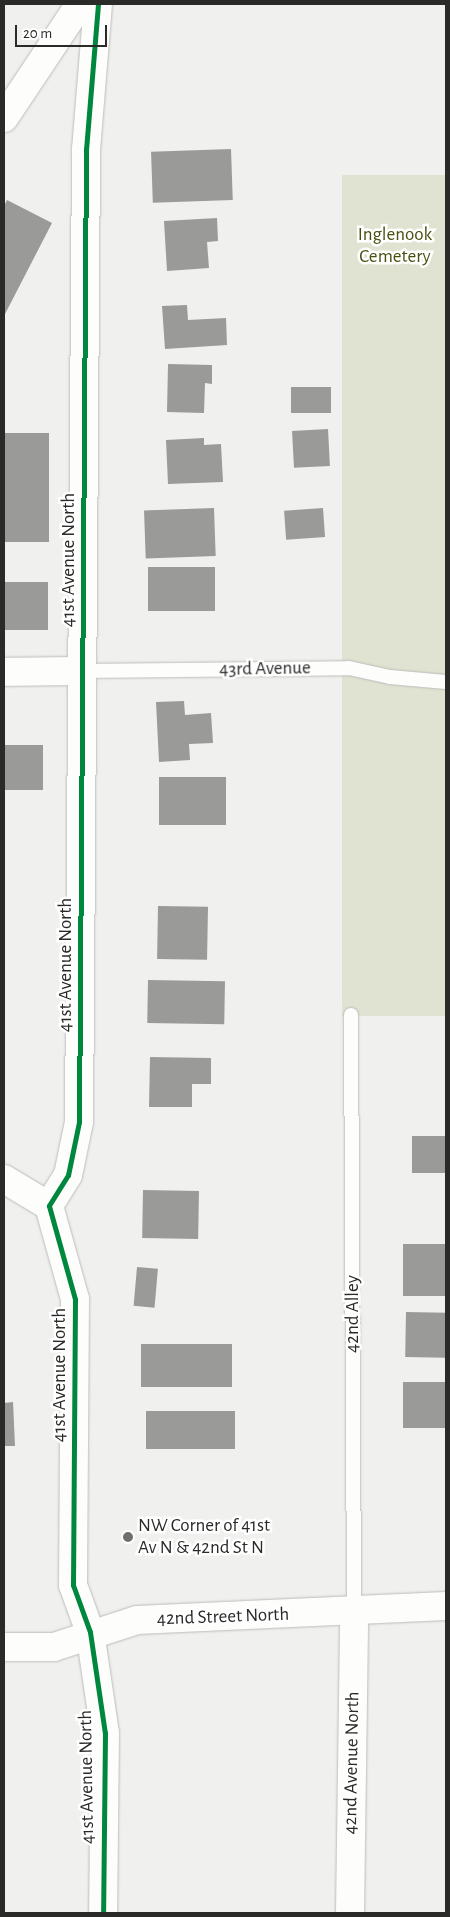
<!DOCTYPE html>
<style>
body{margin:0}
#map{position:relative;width:450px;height:1917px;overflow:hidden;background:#f0f0ee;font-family:"Alegreya Sans",sans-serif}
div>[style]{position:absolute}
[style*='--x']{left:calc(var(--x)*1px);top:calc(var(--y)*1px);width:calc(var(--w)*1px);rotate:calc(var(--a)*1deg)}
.green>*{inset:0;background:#e1e3d2;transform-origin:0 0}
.building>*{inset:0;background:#9a9b99;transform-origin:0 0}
.roads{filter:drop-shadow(0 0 1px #bcbcba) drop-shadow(0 0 1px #bcbcba)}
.service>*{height:14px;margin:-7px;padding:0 7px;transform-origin:7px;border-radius:7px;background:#fdfdfc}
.minor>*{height:28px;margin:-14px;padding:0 14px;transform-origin:14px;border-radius:14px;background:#fdfdfc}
.cycleway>*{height:5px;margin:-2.5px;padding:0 2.5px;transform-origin:2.5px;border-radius:2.5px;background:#00873e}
.dots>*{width:14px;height:14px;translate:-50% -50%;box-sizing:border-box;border:2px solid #fff;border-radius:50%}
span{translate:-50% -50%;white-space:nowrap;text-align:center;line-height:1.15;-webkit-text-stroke:5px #fff;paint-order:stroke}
.park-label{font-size:19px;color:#49500f}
.street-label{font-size:19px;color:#2a2a29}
.poi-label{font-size:19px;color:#2a2a29}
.left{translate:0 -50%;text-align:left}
.frame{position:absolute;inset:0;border:5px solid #2a2a29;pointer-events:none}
.scale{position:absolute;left:15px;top:25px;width:92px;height:22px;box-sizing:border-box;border:2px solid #2a2a29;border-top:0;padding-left:6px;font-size:15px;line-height:18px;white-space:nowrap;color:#2a2a29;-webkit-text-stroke:4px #fff;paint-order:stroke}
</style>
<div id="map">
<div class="green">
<div style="left:446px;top:175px;width:841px;height:104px;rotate:90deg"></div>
</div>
<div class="building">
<div style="left:231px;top:149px;width:51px;height:80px;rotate:88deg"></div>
<div style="clip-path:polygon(7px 200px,52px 223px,4px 316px,4px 206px)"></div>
<div style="clip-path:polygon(217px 218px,218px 241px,207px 242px,209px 268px,167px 271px,164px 221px)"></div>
<div style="clip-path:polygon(187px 305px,188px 320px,226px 318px,227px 345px,165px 349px,162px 306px)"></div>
<div style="clip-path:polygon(168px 364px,212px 365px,212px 384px,205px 383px,204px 413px,167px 412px)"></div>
<div style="left:291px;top:387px;width:40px;height:26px"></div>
<div style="left:328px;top:429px;width:37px;height:36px;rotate:87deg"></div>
<div style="left:4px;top:433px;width:45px;height:109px"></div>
<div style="clip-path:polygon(204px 438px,204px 445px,221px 444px,223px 482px,168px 484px,166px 440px)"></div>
<div style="left:214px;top:508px;width:48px;height:70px;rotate:88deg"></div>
<div style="left:323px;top:508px;width:29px;height:39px;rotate:86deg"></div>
<div style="left:148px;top:567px;width:67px;height:44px"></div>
<div style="left:48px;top:582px;width:48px;height:44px;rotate:90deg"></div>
<div style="clip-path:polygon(184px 701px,185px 715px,211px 713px,213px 743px,189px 744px,190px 760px,159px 762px,156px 702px)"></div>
<div style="left:4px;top:745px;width:39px;height:45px"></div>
<div style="left:159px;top:777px;width:67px;height:48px"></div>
<div style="left:158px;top:906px;width:50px;height:53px;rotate:1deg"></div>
<div style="left:148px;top:980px;width:77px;height:43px;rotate:1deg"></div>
<div style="clip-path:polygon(150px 1057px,211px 1058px,211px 1084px,192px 1084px,192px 1107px,149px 1107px)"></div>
<div style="left:446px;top:1136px;width:37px;height:34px;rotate:90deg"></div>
<div style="left:143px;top:1190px;width:56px;height:48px;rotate:1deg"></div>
<div style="left:403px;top:1244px;width:43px;height:52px"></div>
<div style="left:137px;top:1267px;width:21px;height:39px;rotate:5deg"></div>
<div style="left:406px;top:1312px;width:40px;height:45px;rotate:1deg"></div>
<div style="left:232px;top:1344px;width:43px;height:91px;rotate:90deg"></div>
<div style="left:403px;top:1382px;width:43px;height:46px"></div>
<div style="clip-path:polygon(13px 1402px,15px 1446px,4px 1446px,4px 1403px)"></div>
<div style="left:146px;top:1411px;width:89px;height:38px"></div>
</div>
<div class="roads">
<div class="service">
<div style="--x:83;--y:671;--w:266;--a:-0.6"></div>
<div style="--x:349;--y:668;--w:42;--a:12.4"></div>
<div style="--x:390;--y:677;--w:56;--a:5.1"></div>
<div style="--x:351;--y:1015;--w:597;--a:89.71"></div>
</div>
<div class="minor">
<div style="--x:98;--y:4;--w:145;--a:94.7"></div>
<div style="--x:86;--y:149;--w:973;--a:90.41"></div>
<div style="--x:79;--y:1122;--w:54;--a:101.7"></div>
<div style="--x:68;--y:1175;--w:36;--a:122"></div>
<div style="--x:49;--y:1206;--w:97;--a:74.4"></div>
<div style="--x:75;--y:1299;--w:286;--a:90.4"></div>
<div style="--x:73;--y:1585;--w:50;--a:70.1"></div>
<div style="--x:90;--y:1632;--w:102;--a:81.6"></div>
<div style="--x:105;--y:1733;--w:180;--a:90.6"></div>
<div style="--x:4;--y:118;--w:137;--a:-56.3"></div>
<div style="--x:4;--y:672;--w:79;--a:-0.7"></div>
<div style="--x:4;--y:1179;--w:52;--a:31"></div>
<div style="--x:4;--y:1647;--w:50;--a:0"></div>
<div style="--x:54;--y:1647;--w:87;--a:-18"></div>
<div style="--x:137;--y:1620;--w:309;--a:-2.6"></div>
<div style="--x:350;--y:1913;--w:301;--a:-89.2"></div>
</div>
</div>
<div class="cycleway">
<div style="--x:98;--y:4;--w:145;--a:94.7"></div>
<div style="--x:86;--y:149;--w:973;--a:90.41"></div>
<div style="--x:79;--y:1122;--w:54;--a:101.7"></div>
<div style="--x:68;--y:1175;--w:36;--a:122"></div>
<div style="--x:49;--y:1206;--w:97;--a:74.4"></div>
<div style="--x:75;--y:1299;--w:286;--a:90.4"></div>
<div style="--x:73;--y:1585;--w:50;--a:70.1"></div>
<div style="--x:90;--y:1632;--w:102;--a:81.6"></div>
<div style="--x:105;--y:1733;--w:180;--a:90.6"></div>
</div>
<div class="dots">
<div style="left:128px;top:1537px;background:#6f6f6e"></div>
</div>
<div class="park-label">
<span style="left:395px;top:246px">Inglenook<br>Cemetery</span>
</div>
<div class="street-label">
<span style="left:69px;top:560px;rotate:-90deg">41st Avenue North</span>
<span style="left:265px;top:669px;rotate:-1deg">43rd Avenue</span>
<span style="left:66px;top:965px;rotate:-90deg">41st Avenue North</span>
<span style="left:353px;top:1314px;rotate:-90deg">42nd Alley</span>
<span style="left:60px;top:1375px;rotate:-90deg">41st Avenue North</span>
<span style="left:223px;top:1617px;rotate:-2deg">42nd Street North</span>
<span style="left:352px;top:1763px;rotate:-89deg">42nd Avenue North</span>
<span style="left:87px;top:1777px;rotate:-91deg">41st Avenue North</span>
</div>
<div class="poi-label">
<span class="left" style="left:138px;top:1537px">NW Corner of 41st<br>Av N &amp; 42nd St N</span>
</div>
<div class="frame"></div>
<div class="scale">20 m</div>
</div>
